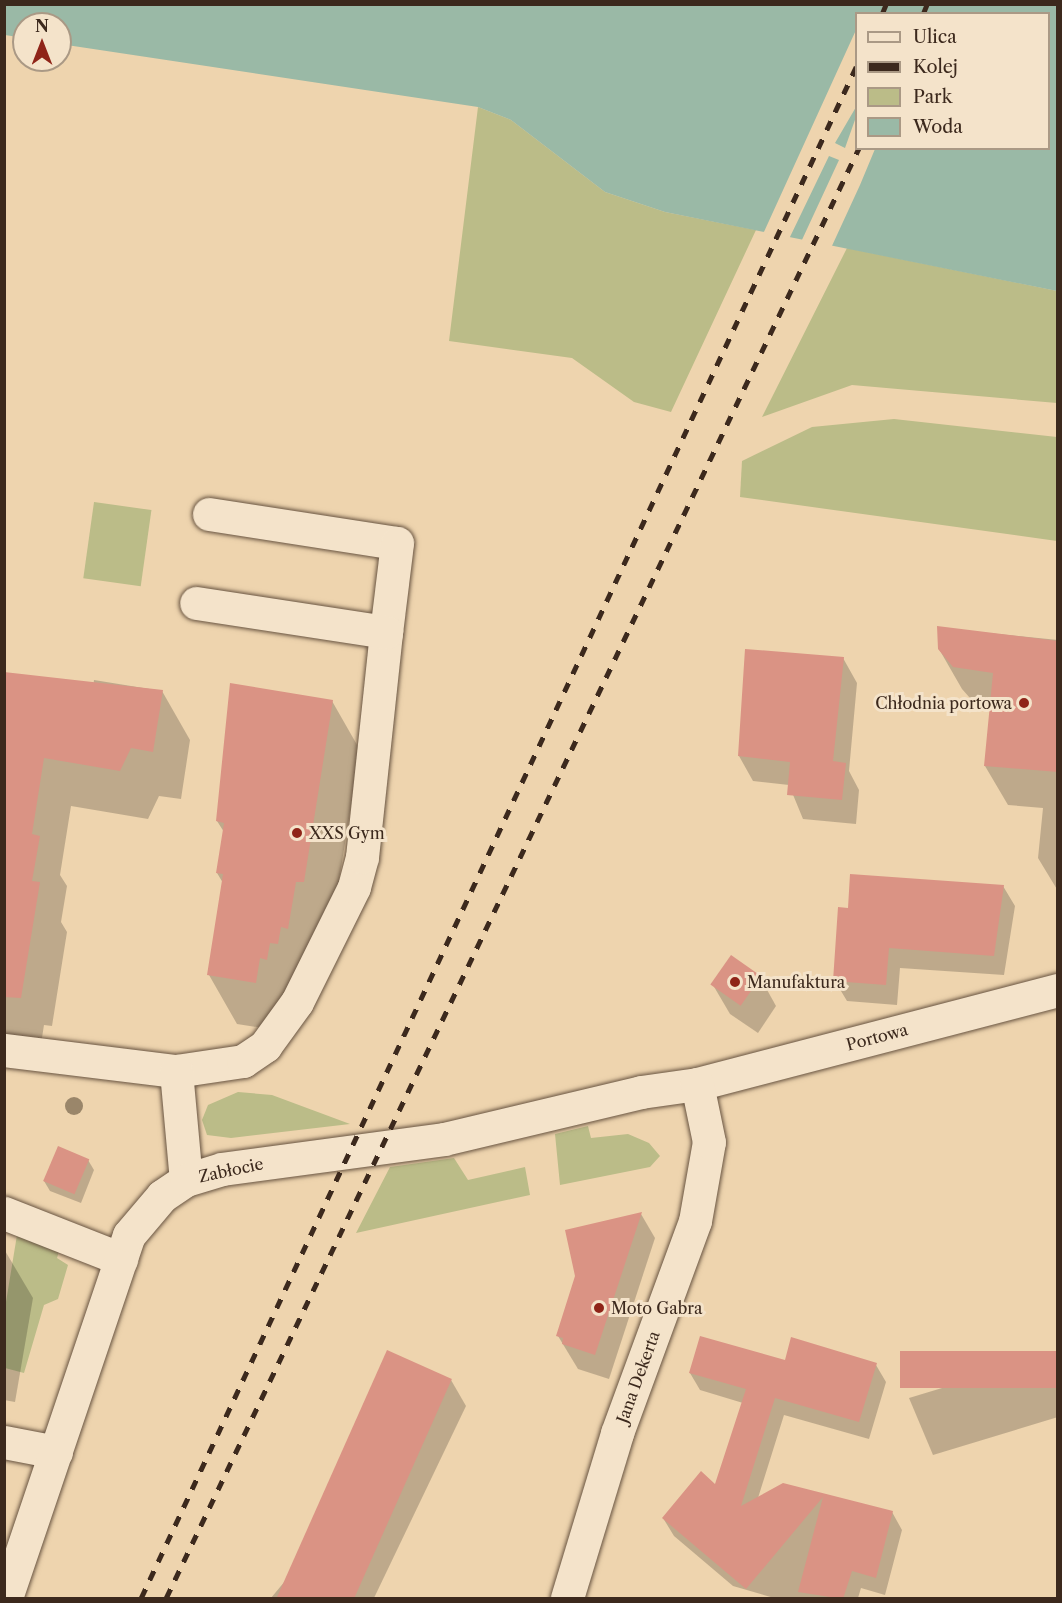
<!DOCTYPE html>
<meta charset="utf-8">
<style>
body{margin:0}
#map{position:relative;width:1062px;height:1603px;overflow:hidden;background:#eed4ae;font-family:"Libre Caslon Text",serif}
div>[style]{position:absolute}
[style*='--x']{left:calc(var(--x)*1px);top:calc(var(--y)*1px);width:calc(var(--w)*1px);rotate:calc(var(--a)*1deg)}
.green>*{inset:0;background:#bbbc88;transform-origin:0 0}
.water>*{inset:0;background:#9ab9a6}
.pier>*{inset:0;background:#eed4ae}
.shadow>*{inset:0;background:#0003}
.building>*{inset:0;background:#da9384;transform-origin:0 0}
.roads{filter:drop-shadow(0 0 2px #685441) drop-shadow(0 0 2px #685441)}
.minor>*{height:33px;margin:-16.5px;padding:0 16.5px;transform-origin:16.5px;border-radius:16.5px;background:#f4e3ca}
.rail>*{height:4.5px;margin-top:-2.25px;transform-origin:0;background:repeating-linear-gradient(90deg,#3c291d 0 10px,transparent 0 20px)}
.trees>*{width:18px;height:18px;margin:-9px;border-radius:50%;background:#9a866a}
.dots>*{width:16px;height:16px;translate:-50% -50%;box-sizing:border-box;border:3px solid #f4e3ca;border-radius:50%}
span{translate:-50% -50%;white-space:nowrap;text-align:center;line-height:1.15;-webkit-text-stroke:6px #f4e3ca;paint-order:stroke}
.poi-label{font-size:16px;color:#3c291d}
.right{translate:-100% -50%;text-align:right}
.left{translate:0 -50%;text-align:left}
.street-label{font-size:16px;color:#3c291d}
.frame{position:absolute;inset:0;border:6px solid #3c291d;pointer-events:none}
.legend{position:absolute;left:855px;top:12px;width:195px;height:138px;box-sizing:border-box;background:#f4e3ca;border:2px solid #aa9985;margin:0;padding:8px 10px;list-style:none;font-size:18px;color:#3c291d}
.legend li{display:flex;align-items:center;gap:12px;height:30px}
.legend b{width:30px;border:2px solid #aa9985}
.north{position:absolute;left:12px;top:12px;width:60px;height:60px;box-sizing:border-box;background:#f4e3ca;border:2px solid #aa9985;border-radius:50%;rotate:0deg;font-size:16px;font-weight:700;line-height:24px;text-align:center;color:#3c291d}
.north::after{content:'';display:block;margin:auto;width:21px;height:27px;background:#8f2418;clip-path:polygon(50% 0,100% 100%,50% 72%,0 100%)}
</style>
<div id="map">
<div class="green">
<div style="clip-path:polygon(478px 107px,511px 120px,605px 192px,665px 212px,756px 230px,671px 412px,634px 402px,572px 358px,449px 341px)"></div>
<div style="clip-path:polygon(847px 248px,1057px 291px,1057px 403px,852px 385px,762px 417px)"></div>
<div style="clip-path:polygon(894px 419px,1057px 437px,1057px 541px,740px 497px,742px 461px,812px 427px)"></div>
<div style="left:94px;top:502px;width:58px;height:77px;rotate:8deg"></div>
<div style="clip-path:polygon(238px 1092px,272px 1095px,350px 1124px,231px 1138px,207px 1135px,202px 1120px,208px 1105px)"></div>
<div style="clip-path:polygon(588px 1126px,591px 1138px,628px 1134px,649px 1143px,660px 1156px,650px 1167px,560px 1185px,555px 1134px)"></div>
<div style="clip-path:polygon(454px 1158px,468px 1180px,525px 1167px,530px 1195px,356px 1233px,390px 1167px)"></div>
<div style="clip-path:polygon(17px 1235px,60px 1248px,57px 1258px,68px 1265px,58px 1299px,44px 1305px,24px 1373px,5px 1368px,5px 1308px)"></div>
</div>
<div class="water">
<div style="clip-path:polygon(evenodd,4px 5px,1057px 5px,1057px 291px,665px 212px,605px 192px,511px 120px,478px 107px,60px 44px,60px 24px,24px 24px,24px 38px,5px 35px,4px 5px,856px 14px,1048px 14px,1048px 148px,856px 148px,856px 14px)"></div>
</div>
<div class="pier">
<div style="clip-path:polygon(856px 30px,856px 107px,835px 143px,845px 148px,856px 117px,856px 148px,875px 149px,860px 185px,831px 248px,801px 242px,839px 160px,829px 156px,789px 239px,763px 234px)"></div>
</div>
<div class="shadow">
<div style="clip-path:polygon(938px 628px,1058px 640px,1058px 891px,1038px 858px,1043px 808px,1008px 805px,985px 766px,991px 708px,977px 706px,962px 689px,939px 649px)"></div>
<div style="clip-path:polygon(747px 650px,843px 658px,857px 683px,849px 771px,859px 790px,856px 824px,803px 819px,789px 785px,753px 781px,739px 756px)"></div>
<div style="clip-path:polygon(4px 674px,93px 688px,94px 680px,162px 691px,190px 740px,181px 799px,159px 796px,148px 819px,71px 806px,60px 875px,67px 886px,61px 922px,67px 932px,52px 1026px,44px 1025px,41px 1044px,4px 1038px)"></div>
<div style="clip-path:polygon(332px 701px,360px 750px,331px 930px,283px 1031px,237px 1024px,209px 975px,223px 883px,217px 873px,224px 832px,217px 821px)"></div>
<div style="clip-path:polygon(1003px 886px,1015px 906px,1004px 975px,900px 968px,897px 1005px,847px 1001px,835px 981px,849px 910px)"></div>
<div style="clip-path:polygon(760px 977px,776px 1006px,758px 1033px,730px 1014px,713px 985px)"></div>
<div style="clip-path:polygon(88px 1160px,94px 1170px,81px 1203px,50px 1191px,44px 1181px)"></div>
<div style="clip-path:polygon(641px 1214px,655px 1238px,609px 1379px,578px 1369px,558px 1336px)"></div>
<div style="clip-path:polygon(4px 1249px,33px 1298px,15px 1402px,4px 1400px)"></div>
<div style="clip-path:polygon(1058px 1353px,1058px 1417px,933px 1455px,909px 1398px)"></div>
<div style="clip-path:polygon(786px 1362px,876px 1365px,886px 1382px,869px 1439px,784px 1415px,758px 1498px,783px 1484px,892px 1512px,902px 1530px,885px 1595px,861px 1588px,858px 1598px,774px 1598px,733px 1586px,674px 1536px,663px 1518px,716px 1486px,743px 1403px,700px 1390px,690px 1373px)"></div>
<div style="clip-path:polygon(451px 1380px,466px 1406px,374px 1598px,271px 1598px)"></div>
</div>
<div class="building">
<div style="clip-path:polygon(937px 626px,1058px 641px,1058px 772px,984px 766px,993px 673px,953px 667px,938px 649px)"></div>
<div style="clip-path:polygon(745px 649px,844px 657px,833px 761px,846px 763px,842px 800px,787px 795px,790px 762px,738px 756px)"></div>
<div style="clip-path:polygon(4px 672px,163px 690px,153px 752px,131px 748px,120px 771px,44px 758px,32px 834px,40px 836px,32px 881px,40px 882px,21px 998px,4px 997px)"></div>
<div style="clip-path:polygon(230px 683px,333px 700px,304px 882px,296px 882px,288px 929px,281px 927px,278px 944px,270px 943px,267px 960px,260px 958px,256px 983px,207px 975px,223px 874px,216px 873px,224px 823px,216px 821px)"></div>
<div style="clip-path:polygon(850px 874px,1004px 885px,994px 956px,889px 948px,886px 985px,833px 981px,838px 907px,848px 908px)"></div>
<div style="left:731px;top:955px;width:37px;height:36px;rotate:35deg"></div>
<div style="left:58px;top:1146px;width:34px;height:38px;rotate:23deg"></div>
<div style="clip-path:polygon(642px 1212px,595px 1355px,562px 1344px,563px 1338px,556px 1336px,575px 1276px,565px 1230px)"></div>
<div style="clip-path:polygon(700px 1336px,785px 1360px,791px 1337px,877px 1363px,859px 1422px,775px 1398px,741px 1506px,783px 1483px,893px 1511px,876px 1578px,852px 1571px,843px 1599px,798px 1592px,823px 1497px,746px 1589px,662px 1518px,701px 1471px,715px 1484px,746px 1389px,689px 1373px)"></div>
<div style="left:387px;top:1350px;width:71px;height:276px;rotate:24deg"></div>
<div style="left:1058px;top:1351px;width:37px;height:158px;rotate:90deg"></div>
</div>
<div class="roads">
<div class="minor">
<div style="--x:209;--y:514;--w:190;--a:8.8"></div>
<div style="--x:397;--y:543;--w:90;--a:97"></div>
<div style="--x:4;--y:1050;--w:173;--a:7"></div>
<div style="--x:176;--y:1071;--w:68;--a:-8.5"></div>
<div style="--x:243;--y:1061;--w:27;--a:-34"></div>
<div style="--x:265;--y:1046;--w:54;--a:-54"></div>
<div style="--x:297;--y:1002;--w:128;--a:-63.6"></div>
<div style="--x:354;--y:887;--w:31;--a:-75"></div>
<div style="--x:362;--y:857;--w:226;--a:-83.9"></div>
<div style="--x:386;--y:632;--w:192;--a:-171.3"></div>
<div style="--x:176;--y:1071;--w:109;--a:84.8"></div>
<div style="--x:4;--y:1213;--w:126;--a:21.5"></div>
<div style="--x:4;--y:1442;--w:53;--a:10.9"></div>
<div style="--x:6;--y:1598;--w:383;--a:-71.3"></div>
<div style="--x:129;--y:1235;--w:51;--a:-49.8"></div>
<div style="--x:162;--y:1196;--w:29;--a:-34"></div>
<div style="--x:186;--y:1180;--w:38;--a:-17"></div>
<div style="--x:222;--y:1169;--w:224;--a:-7.7"></div>
<div style="--x:444;--y:1139;--w:203;--a:-13.4"></div>
<div style="--x:641;--y:1092;--w:57;--a:-8.1"></div>
<div style="--x:697;--y:1084;--w:373;--a:-14.6"></div>
<div style="--x:567;--y:1598;--w:172;--a:-73.1"></div>
<div style="--x:617;--y:1433;--w:226;--a:-69.8"></div>
<div style="--x:695;--y:1221;--w:80;--a:-80"></div>
<div style="--x:709;--y:1142;--w:59;--a:-101.7"></div>
</div>
</div>
<div class="rail">
<div style="--x:882;--y:14;--w:11;--a:-68"></div>
<div style="--x:923;--y:14;--w:11;--a:-68"></div>
<div style="--x:141;--y:1598;--w:1690;--a:-64.97"></div>
<div style="--x:166;--y:1598;--w:1607;--a:-64.46"></div>
</div>
<div class="trees">
<div style="left:74px;top:1106px"></div>
</div>
<div class="dots">
<div style="left:1024px;top:703px;background:#8f2418"></div>
<div style="left:297px;top:833px;background:#8f2418"></div>
<div style="left:735px;top:982px;background:#8f2418"></div>
<div style="left:599px;top:1308px;background:#8f2418"></div>
</div>
<div class="poi-label">
<span class="right" style="left:1012px;top:703px">Chłodnia portowa</span>
<span class="left" style="left:309px;top:833px">XXS Gym</span>
<span class="left" style="left:747px;top:982px">Manufaktura</span>
<span class="left" style="left:611px;top:1308px">Moto Gabra</span>
</div>
<div class="street-label">
<span style="left:877px;top:1037px;rotate:-15deg">Portowa</span>
<span style="left:231px;top:1170px;rotate:-12deg">Zabłocie</span>
<span style="left:638px;top:1377px;rotate:-70deg">Jana Dekerta</span>
</div>
<div class="frame"></div>
<ul class="legend">
<li><b style="height:8px;background:#f4e3ca"></b>Ulica</li>
<li><b style="height:8px;background:#3c291d"></b>Kolej</li>
<li><b style="height:16px;background:#bbbc88"></b>Park</li>
<li><b style="height:16px;background:#9ab9a6"></b>Woda</li>
</ul>
<div class="north">N</div>
</div>
